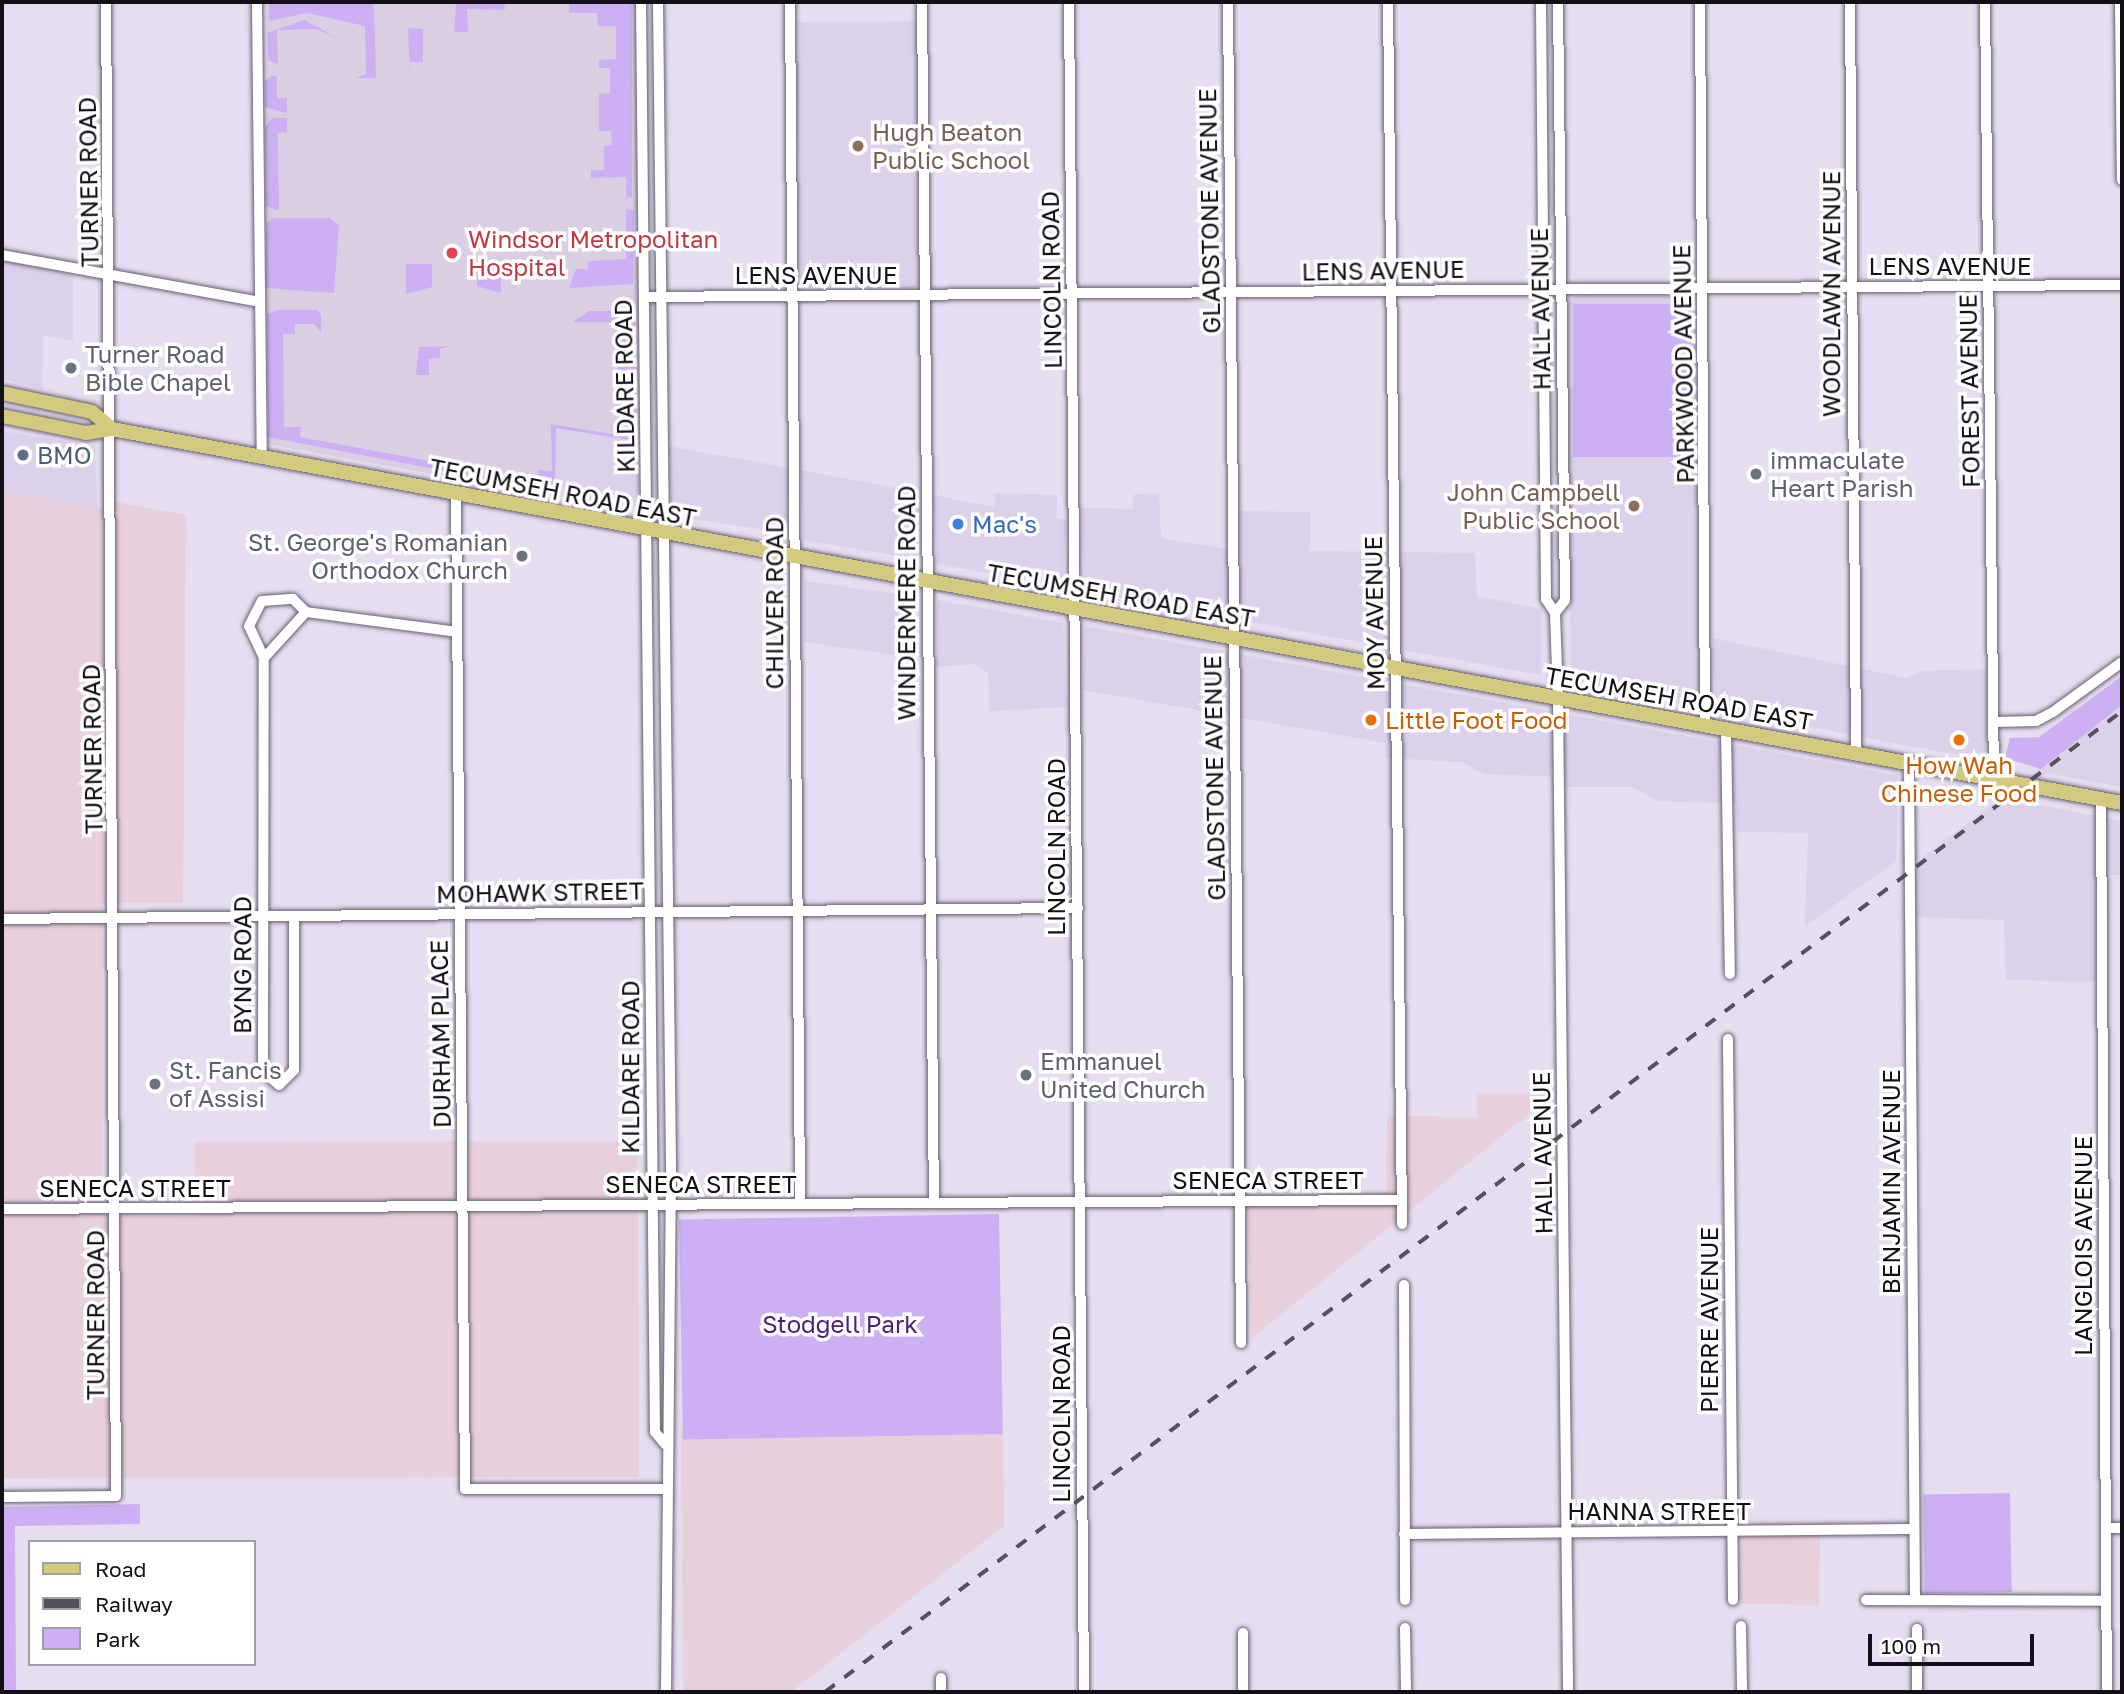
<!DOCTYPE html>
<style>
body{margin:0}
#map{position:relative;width:2124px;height:1694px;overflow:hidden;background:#e5ddf0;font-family:"Golos Text",sans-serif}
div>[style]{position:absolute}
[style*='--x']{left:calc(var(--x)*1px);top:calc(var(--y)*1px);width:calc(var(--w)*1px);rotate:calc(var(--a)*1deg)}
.built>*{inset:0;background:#dcd1eb}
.industrial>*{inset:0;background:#e7d0db;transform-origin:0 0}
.medical>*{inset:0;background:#dacee2}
.green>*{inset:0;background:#cdaff4;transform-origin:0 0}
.roads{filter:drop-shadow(0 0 2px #665f70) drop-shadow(0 0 2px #665f70)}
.minor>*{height:10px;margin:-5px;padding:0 5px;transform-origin:5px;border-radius:5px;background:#fff}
.major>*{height:14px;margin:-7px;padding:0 7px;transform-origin:7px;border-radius:7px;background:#d3c97f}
.rail>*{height:3.5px;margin-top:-1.75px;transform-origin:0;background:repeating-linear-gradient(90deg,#56525c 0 12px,transparent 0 24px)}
.dots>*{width:19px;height:19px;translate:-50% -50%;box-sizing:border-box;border:4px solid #fff;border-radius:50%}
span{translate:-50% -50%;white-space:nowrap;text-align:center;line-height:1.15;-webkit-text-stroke:7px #fff;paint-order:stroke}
.education-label{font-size:24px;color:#785e54}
.left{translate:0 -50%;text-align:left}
.right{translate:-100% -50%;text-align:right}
.street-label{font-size:24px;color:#120f16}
.health-label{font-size:24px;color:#be3a42}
.worship-label{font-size:24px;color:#5b616d}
.service-label{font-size:24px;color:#4e5e75}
.shop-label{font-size:24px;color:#366cbe}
.food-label{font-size:24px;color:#c56008}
.park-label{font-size:24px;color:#4d2077}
.frame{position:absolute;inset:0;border:4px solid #120f16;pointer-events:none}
.legend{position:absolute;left:28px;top:1540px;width:228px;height:126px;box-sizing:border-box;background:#fff;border:2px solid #a09fa2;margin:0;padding:9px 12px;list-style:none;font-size:21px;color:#120f16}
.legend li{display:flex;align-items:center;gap:14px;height:35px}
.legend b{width:35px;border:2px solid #a09fa2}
.scale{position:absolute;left:1868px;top:1634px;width:166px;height:32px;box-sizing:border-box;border:4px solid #120f16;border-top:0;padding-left:9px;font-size:21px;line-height:24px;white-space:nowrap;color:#120f16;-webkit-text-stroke:5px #fff;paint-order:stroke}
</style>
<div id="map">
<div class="built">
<div style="clip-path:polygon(917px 21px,920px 281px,914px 289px,801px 287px,796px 22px)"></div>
<div style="clip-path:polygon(2px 261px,73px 274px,73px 341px,43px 335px,42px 390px,2px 378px)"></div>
<div style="clip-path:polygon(1579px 295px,1682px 296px,1694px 301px,1697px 312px,1700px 695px,1692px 707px,1571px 680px,1566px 312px,1569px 300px)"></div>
<div style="clip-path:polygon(551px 424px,640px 439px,638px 507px,553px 496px)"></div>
<div style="clip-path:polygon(8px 432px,95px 446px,97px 509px,2px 490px,2px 434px)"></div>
<div style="clip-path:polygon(669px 446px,789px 468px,787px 533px,672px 516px)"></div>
<div style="clip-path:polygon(801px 470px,921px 493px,917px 559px,803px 540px)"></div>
<div style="clip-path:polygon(995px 493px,1057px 495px,1057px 518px,1066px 519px,1063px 586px,937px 564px,933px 495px,994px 507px)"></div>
<div style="clip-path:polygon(1159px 493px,1161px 538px,1226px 549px,1228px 511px,1310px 512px,1310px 551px,1475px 553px,1477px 596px,1542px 609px,1541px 675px,1085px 592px,1082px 508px,1133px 509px,1133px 495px)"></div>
<div style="clip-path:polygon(804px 581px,913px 596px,915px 658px,804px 642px)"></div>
<div style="clip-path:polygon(937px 600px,1063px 623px,1066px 707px,990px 711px,988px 673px,974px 664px,936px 667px)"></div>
<div style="clip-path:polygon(1085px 626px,1898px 775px,1896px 861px,1805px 926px,1808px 833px,1737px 832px,1736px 804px,1659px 801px,1632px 787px,1566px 787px,1566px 777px,1484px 774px,1462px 762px,1386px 758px,1385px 743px,1083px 690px)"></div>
<div style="clip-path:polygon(1712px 638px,1906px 678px,1922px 671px,1986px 669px,1986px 751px,1973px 758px,1716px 709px)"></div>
<div style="clip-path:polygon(2122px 705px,2122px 787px,2047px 773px,2017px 801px,2122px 821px,2122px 875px,2108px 875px,2107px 982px,2006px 980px,2004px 920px,1916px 917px,1918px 861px)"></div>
</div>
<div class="industrial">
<div style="clip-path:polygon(2px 490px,97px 509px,117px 502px,186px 515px,183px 903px,102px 903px,102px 1215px,196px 1217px,194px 1142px,638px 1141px,639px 1477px,2px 1478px)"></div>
<div style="clip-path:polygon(1477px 1093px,1555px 1093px,1252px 1338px,1247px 1204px,1386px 1203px,1387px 1115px,1477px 1118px)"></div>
<div style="clip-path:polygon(681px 1429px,1003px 1434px,1004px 1526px,791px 1692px,683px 1692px)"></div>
<div style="left:1820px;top:1534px;width:71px;height:78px;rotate:91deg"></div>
</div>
<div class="medical">
<div style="clip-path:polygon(267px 2px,636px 2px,640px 439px,551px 425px,553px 496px,268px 444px)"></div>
</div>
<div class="green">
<div style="clip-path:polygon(269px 2px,374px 2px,376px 78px,356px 78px,366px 74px,365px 26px,307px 13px,269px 21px)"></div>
<div style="clip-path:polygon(449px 2px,504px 2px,505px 10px,467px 9px,468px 32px,454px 32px,456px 4px)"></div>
<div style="clip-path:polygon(569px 2px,632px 2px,632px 197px,626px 198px,626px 177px,591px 178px,591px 170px,604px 170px,604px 146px,612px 145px,611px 131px,599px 131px,599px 94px,610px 93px,610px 68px,599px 68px,599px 60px,616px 59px,616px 26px,598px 26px,597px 13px,569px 13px)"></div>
<div style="clip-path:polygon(304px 20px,339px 39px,317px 29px,277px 30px,278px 64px,269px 61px,267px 33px)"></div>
<div style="clip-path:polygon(408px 28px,423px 29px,423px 62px,410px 62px,410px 75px)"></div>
<div style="clip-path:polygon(271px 76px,277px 76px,277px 98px,287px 98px,287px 113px,265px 107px,265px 81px)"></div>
<div style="clip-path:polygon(272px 118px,287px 118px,287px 132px,278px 133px,279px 211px,266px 206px,265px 127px)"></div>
<div style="clip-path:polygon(626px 209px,634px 210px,633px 284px,569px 288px,576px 269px,588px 269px,588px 261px,626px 259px)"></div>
<div style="clip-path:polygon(273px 218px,330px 218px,339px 226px,334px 293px,266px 288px,266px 224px)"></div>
<div style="clip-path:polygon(477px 263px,501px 263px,501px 293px,477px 286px)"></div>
<div style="clip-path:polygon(406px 264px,432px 264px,432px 287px,406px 294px)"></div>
<div style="left:1573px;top:304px;width:118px;height:153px"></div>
<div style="clip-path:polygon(276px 310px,317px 310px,321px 315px,321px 332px,314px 324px,295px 324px,295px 334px,283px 334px,284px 427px,301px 427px,300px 437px,537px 481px,538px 470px,552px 471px,551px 424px,618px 435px,618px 322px,573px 322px,589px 311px,629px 311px,635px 318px,636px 441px,556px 428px,555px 492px,268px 437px,267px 315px)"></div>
<div style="clip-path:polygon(451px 346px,440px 349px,440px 358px,429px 359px,429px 375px,416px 375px,419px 347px)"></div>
<div style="clip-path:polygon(2122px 676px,2122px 705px,2041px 769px,2005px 758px,2010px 738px,2039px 737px)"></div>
<div style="left:999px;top:1214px;width:220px;height:320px;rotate:89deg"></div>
<div style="left:2010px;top:1493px;width:99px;height:87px;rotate:89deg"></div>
<div style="clip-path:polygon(140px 1504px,140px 1524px,15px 1526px,16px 1692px,2px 1692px,2px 1507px)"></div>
</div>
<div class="roads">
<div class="minor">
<div style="--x:257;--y:2;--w:455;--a:89.4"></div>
<div style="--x:641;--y:2;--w:1430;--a:89.44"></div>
<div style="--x:655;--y:1432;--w:16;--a:50"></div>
<div style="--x:658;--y:2;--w:1169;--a:89.36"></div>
<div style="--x:671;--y:1171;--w:521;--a:90.55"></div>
<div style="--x:790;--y:2;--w:1202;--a:89.52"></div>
<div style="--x:922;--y:2;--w:1201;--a:89.43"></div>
<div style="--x:1069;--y:2;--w:1690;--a:89.49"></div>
<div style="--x:1228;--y:2;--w:1341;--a:89.44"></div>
<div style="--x:1388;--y:2;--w:1222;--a:89.34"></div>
<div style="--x:1541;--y:2;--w:597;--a:89.52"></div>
<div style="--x:1546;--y:599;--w:17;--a:57"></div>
<div style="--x:1555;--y:613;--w:85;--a:88"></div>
<div style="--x:1558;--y:698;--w:994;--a:89.42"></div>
<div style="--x:1700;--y:2;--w:724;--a:89.6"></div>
<div style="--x:1850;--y:2;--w:751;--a:89.54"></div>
<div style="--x:1985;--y:2;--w:777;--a:89.34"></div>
<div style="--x:2120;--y:2;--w:178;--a:89.4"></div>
<div style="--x:2;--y:255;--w:262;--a:10.3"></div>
<div style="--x:644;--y:297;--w:1478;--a:-0.47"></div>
<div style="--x:456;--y:495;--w:994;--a:89.48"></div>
<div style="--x:465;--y:1489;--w:200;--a:0"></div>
<div style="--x:1555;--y:613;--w:16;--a:-52"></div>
<div style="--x:1565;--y:600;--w:598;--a:-90.67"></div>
<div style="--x:264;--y:658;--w:35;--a:-115"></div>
<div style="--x:249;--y:626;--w:28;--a:-63"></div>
<div style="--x:262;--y:601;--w:31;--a:-4"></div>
<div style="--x:293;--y:599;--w:18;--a:45"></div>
<div style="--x:1993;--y:722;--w:43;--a:-1.3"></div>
<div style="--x:2036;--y:721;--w:19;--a:-28"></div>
<div style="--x:2053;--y:712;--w:85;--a:-35.9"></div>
<div style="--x:1726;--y:729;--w:245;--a:89.1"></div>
<div style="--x:1909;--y:763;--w:837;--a:89.59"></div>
<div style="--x:2101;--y:799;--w:893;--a:89.62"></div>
<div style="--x:294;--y:916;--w:154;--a:90"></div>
<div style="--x:294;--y:1070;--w:21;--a:135"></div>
<div style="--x:279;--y:1085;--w:21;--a:-139"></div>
<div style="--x:263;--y:1071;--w:413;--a:-89.9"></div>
<div style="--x:264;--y:658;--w:62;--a:-47.6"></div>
<div style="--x:306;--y:612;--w:152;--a:7.5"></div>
<div style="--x:2;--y:919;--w:1076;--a:-0.59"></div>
<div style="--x:1728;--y:1039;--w:561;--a:89.49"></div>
<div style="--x:2;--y:1209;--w:1400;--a:-0.37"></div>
<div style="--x:1404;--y:1285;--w:315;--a:89.8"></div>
<div style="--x:2;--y:1497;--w:114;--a:-0.5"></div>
<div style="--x:116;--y:1496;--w:1494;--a:-90.38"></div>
<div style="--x:2106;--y:1528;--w:16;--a:0"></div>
<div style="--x:1404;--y:1534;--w:510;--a:-0.56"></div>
<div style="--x:1866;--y:1600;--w:240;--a:0.2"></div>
<div style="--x:1741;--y:1626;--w:66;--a:89.1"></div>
<div style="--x:1405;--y:1628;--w:64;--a:89.1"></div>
<div style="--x:1917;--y:1629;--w:63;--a:90"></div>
<div style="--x:1243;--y:1633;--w:59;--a:90"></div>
<div style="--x:941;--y:1678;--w:14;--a:90"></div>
</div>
<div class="major">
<div style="--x:2;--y:393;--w:92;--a:11.9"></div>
<div style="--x:92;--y:412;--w:26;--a:40"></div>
<div style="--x:2;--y:416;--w:86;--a:11.4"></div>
<div style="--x:86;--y:433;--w:26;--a:-9"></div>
<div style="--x:112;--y:429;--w:2044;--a:10.54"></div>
</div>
</div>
<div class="rail">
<div style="--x:825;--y:1692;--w:1626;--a:-37.1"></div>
</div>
<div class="dots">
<div style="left:858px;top:146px;background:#8d6e63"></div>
<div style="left:452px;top:253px;background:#e0444e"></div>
<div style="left:71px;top:368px;background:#6b7280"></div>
<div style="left:23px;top:455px;background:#5c6f8a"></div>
<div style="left:1756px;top:474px;background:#6b7280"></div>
<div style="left:1634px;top:506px;background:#8d6e63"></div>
<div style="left:958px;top:524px;background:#3f7fe0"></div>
<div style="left:522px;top:556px;background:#6b7280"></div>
<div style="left:1371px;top:720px;background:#e8710a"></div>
<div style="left:1959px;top:740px;background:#e8710a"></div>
<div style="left:1026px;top:1075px;background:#6b7280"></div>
<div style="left:155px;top:1084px;background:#6b7280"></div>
</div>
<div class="education-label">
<span class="left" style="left:872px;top:146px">Hugh Beaton<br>Public School</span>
<span class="right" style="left:1620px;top:506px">John Campbell<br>Public School</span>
</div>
<div class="street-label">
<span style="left:88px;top:182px;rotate:-91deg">TURNER ROAD</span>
<span style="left:1209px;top:211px;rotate:-91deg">GLADSTONE AVENUE</span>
<span style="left:1950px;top:266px">LENS AVENUE</span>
<span style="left:1383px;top:270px;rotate:-1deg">LENS AVENUE</span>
<span style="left:816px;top:275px">LENS AVENUE</span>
<span style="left:1051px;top:280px;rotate:-91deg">LINCOLN ROAD</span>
<span style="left:1831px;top:294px;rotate:-90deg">WOODLAWN AVENUE</span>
<span style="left:1540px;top:309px;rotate:-91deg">HALL AVENUE</span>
<span style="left:1683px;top:364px;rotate:-91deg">PARKWOOD AVENUE</span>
<span style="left:624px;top:386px;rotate:-91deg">KILDARE ROAD</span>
<span style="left:1969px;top:391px;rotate:-91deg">FOREST AVENUE</span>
<span style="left:563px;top:492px;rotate:11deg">TECUMSEH ROAD EAST</span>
<span style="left:1121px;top:595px;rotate:10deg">TECUMSEH ROAD EAST</span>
<span style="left:774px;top:603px;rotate:-90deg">CHILVER ROAD</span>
<span style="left:906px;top:603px;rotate:-90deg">WINDERMERE ROAD</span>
<span style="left:1374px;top:613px;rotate:-91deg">MOY AVENUE</span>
<span style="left:1679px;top:698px;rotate:10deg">TECUMSEH ROAD EAST</span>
<span style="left:92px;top:749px;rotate:-91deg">TURNER ROAD</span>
<span style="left:1214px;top:778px;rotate:-91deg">GLADSTONE AVENUE</span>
<span style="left:1056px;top:847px;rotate:-90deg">LINCOLN ROAD</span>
<span style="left:540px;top:892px;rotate:-1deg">MOHAWK STREET</span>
<span style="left:242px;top:965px;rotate:-90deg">BYNG ROAD</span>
<span style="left:440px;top:1034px;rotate:-91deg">DURHAM PLACE</span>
<span style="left:630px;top:1067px;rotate:-90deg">KILDARE ROAD</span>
<span style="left:1542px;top:1153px;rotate:-91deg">HALL AVENUE</span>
<span style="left:1268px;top:1180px">SENECA STREET</span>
<span style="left:1891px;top:1182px;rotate:-90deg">BENJAMIN AVENUE</span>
<span style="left:701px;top:1184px">SENECA STREET</span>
<span style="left:135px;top:1188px">SENECA STREET</span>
<span style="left:2083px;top:1246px;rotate:-90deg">LANGLOIS AVENUE</span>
<span style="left:95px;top:1315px;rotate:-90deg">TURNER ROAD</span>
<span style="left:1709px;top:1320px;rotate:-90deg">PIERRE AVENUE</span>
<span style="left:1061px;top:1414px;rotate:-90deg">LINCOLN ROAD</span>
<span style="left:1659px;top:1511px">HANNA STREET</span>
</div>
<div class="health-label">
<span class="left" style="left:468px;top:253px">Windsor Metropolitan<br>Hospital</span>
</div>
<div class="worship-label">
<span class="left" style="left:85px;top:368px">Turner Road<br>Bible Chapel</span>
<span class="left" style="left:1770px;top:474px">immaculate<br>Heart Parish</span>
<span class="right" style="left:508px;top:556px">St. George's Romanian<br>Orthodox Church</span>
<span class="left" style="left:1040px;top:1075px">Emmanuel<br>United Church</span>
<span class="left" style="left:169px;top:1084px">St. Fancis<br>of Assisi</span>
</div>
<div class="service-label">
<span class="left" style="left:37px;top:455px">BMO</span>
</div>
<div class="shop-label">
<span class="left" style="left:972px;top:524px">Mac's</span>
</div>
<div class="food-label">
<span class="left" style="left:1385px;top:720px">Little Foot Food</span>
<span style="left:1959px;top:779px">How Wah<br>Chinese Food</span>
</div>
<div class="park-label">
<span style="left:840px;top:1324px">Stodgell Park</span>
</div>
<div class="frame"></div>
<ul class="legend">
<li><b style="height:9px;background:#d3c97f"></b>Road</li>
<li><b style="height:9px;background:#56525c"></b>Railway</li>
<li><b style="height:19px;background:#cdaff4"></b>Park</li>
</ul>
<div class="scale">100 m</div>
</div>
